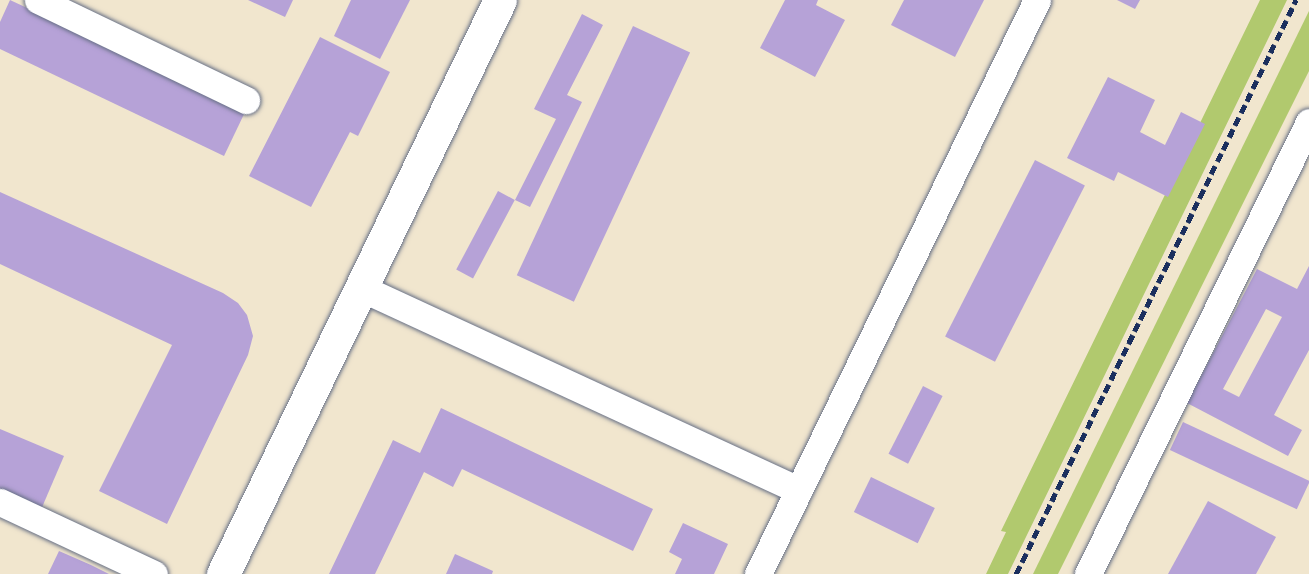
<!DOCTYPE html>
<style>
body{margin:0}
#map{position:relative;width:1309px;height:574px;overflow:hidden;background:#f1e6ce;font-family:Sriracha,sans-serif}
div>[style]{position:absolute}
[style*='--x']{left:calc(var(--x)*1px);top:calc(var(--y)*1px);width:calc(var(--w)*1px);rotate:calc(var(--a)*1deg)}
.green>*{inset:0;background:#b1c96e}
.building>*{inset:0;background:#b6a2d7;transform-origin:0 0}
.roads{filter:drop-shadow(0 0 2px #666f85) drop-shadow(0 0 2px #666f85)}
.minor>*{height:27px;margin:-13.5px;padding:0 13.5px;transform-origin:13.5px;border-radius:13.5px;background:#fff}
.primary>*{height:33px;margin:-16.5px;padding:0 16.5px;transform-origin:16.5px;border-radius:16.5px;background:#fff}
.rail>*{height:4.5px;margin-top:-2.25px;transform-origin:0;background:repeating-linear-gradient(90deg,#1b2f5e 0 9px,transparent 0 13.5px)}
span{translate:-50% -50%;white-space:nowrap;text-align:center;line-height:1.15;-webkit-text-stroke:4.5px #f7f3e8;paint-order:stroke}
</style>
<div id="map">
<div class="green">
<div style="clip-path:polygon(1260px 0,1287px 0,1008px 574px,986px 574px,1006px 532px,1001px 531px)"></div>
<div style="clip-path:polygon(1309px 11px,1309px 71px,1058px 574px,1033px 574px)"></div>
</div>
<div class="building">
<div style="clip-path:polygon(10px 0,246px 110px,224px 156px,0 49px,0 22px)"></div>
<div style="clip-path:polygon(248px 0,293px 0,285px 17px)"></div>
<div style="clip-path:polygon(351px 0,410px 0,380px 59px,334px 36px)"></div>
<div style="clip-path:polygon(785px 0,818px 0,816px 5px,845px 20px,815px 77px,760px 48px)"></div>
<div style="clip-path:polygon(904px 0,984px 0,955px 57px,891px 25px)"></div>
<div style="clip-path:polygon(1117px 0,1140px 0,1135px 9px)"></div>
<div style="clip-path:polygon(582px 14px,603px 25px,567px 95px,582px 102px,530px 207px,515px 200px,556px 119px,534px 109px)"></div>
<div style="left:633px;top:26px;width:63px;height:275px;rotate:25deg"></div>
<div style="clip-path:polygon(320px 37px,390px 72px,358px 136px,350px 132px,311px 207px,249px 176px)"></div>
<div style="clip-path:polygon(1108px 77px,1155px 100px,1140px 132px,1165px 145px,1181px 112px,1205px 124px,1168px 197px,1118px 172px,1114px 181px,1067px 158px)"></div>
<div style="left:1035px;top:160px;width:56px;height:198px;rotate:27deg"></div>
<div style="left:498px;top:191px;width:19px;height:89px;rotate:28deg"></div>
<div style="clip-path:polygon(0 192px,223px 293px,238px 303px,247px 315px,253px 336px,248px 355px,167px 524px,99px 491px,172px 345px,0 264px)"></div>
<div style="clip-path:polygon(evenodd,1309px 266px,1309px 350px,1274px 415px,1302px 430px,1288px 456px,1187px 403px,1257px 269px,1297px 289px,1309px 266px,1266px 309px,1282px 317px,1239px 397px,1223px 389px,1266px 309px)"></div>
<div style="left:923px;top:386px;width:22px;height:76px;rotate:27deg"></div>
<div style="clip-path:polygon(441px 408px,653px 509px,633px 551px,462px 469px,453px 487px,424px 472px,375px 574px,329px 574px,393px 440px,420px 453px)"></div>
<div style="left:1183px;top:422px;width:140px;height:31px;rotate:25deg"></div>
<div style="clip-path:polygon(0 429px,64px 456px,40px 512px,0 496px)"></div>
<div style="left:871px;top:477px;width:71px;height:39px;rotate:26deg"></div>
<div style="clip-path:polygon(1208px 501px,1276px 537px,1256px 574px,1168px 574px)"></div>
<div style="clip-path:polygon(683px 523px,728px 544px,714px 574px,675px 574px,682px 559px,669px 552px)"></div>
<div style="clip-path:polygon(59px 551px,91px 565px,109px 574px,48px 574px)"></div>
<div style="clip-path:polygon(455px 554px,493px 571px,492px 574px,446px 574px)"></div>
</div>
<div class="roads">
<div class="minor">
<div style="--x:38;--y:0;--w:231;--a:25.7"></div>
<div style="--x:361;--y:288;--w:482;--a:24.8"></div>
<div style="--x:0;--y:502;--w:170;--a:25.1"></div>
<div style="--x:758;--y:574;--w:638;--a:-64.08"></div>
<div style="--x:1088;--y:574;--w:503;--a:-63.94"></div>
</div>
<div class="primary">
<div style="--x:223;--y:574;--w:637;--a:-64.24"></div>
</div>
</div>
<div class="rail">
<div style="--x:1016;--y:574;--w:639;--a:-64"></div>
</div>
</div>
